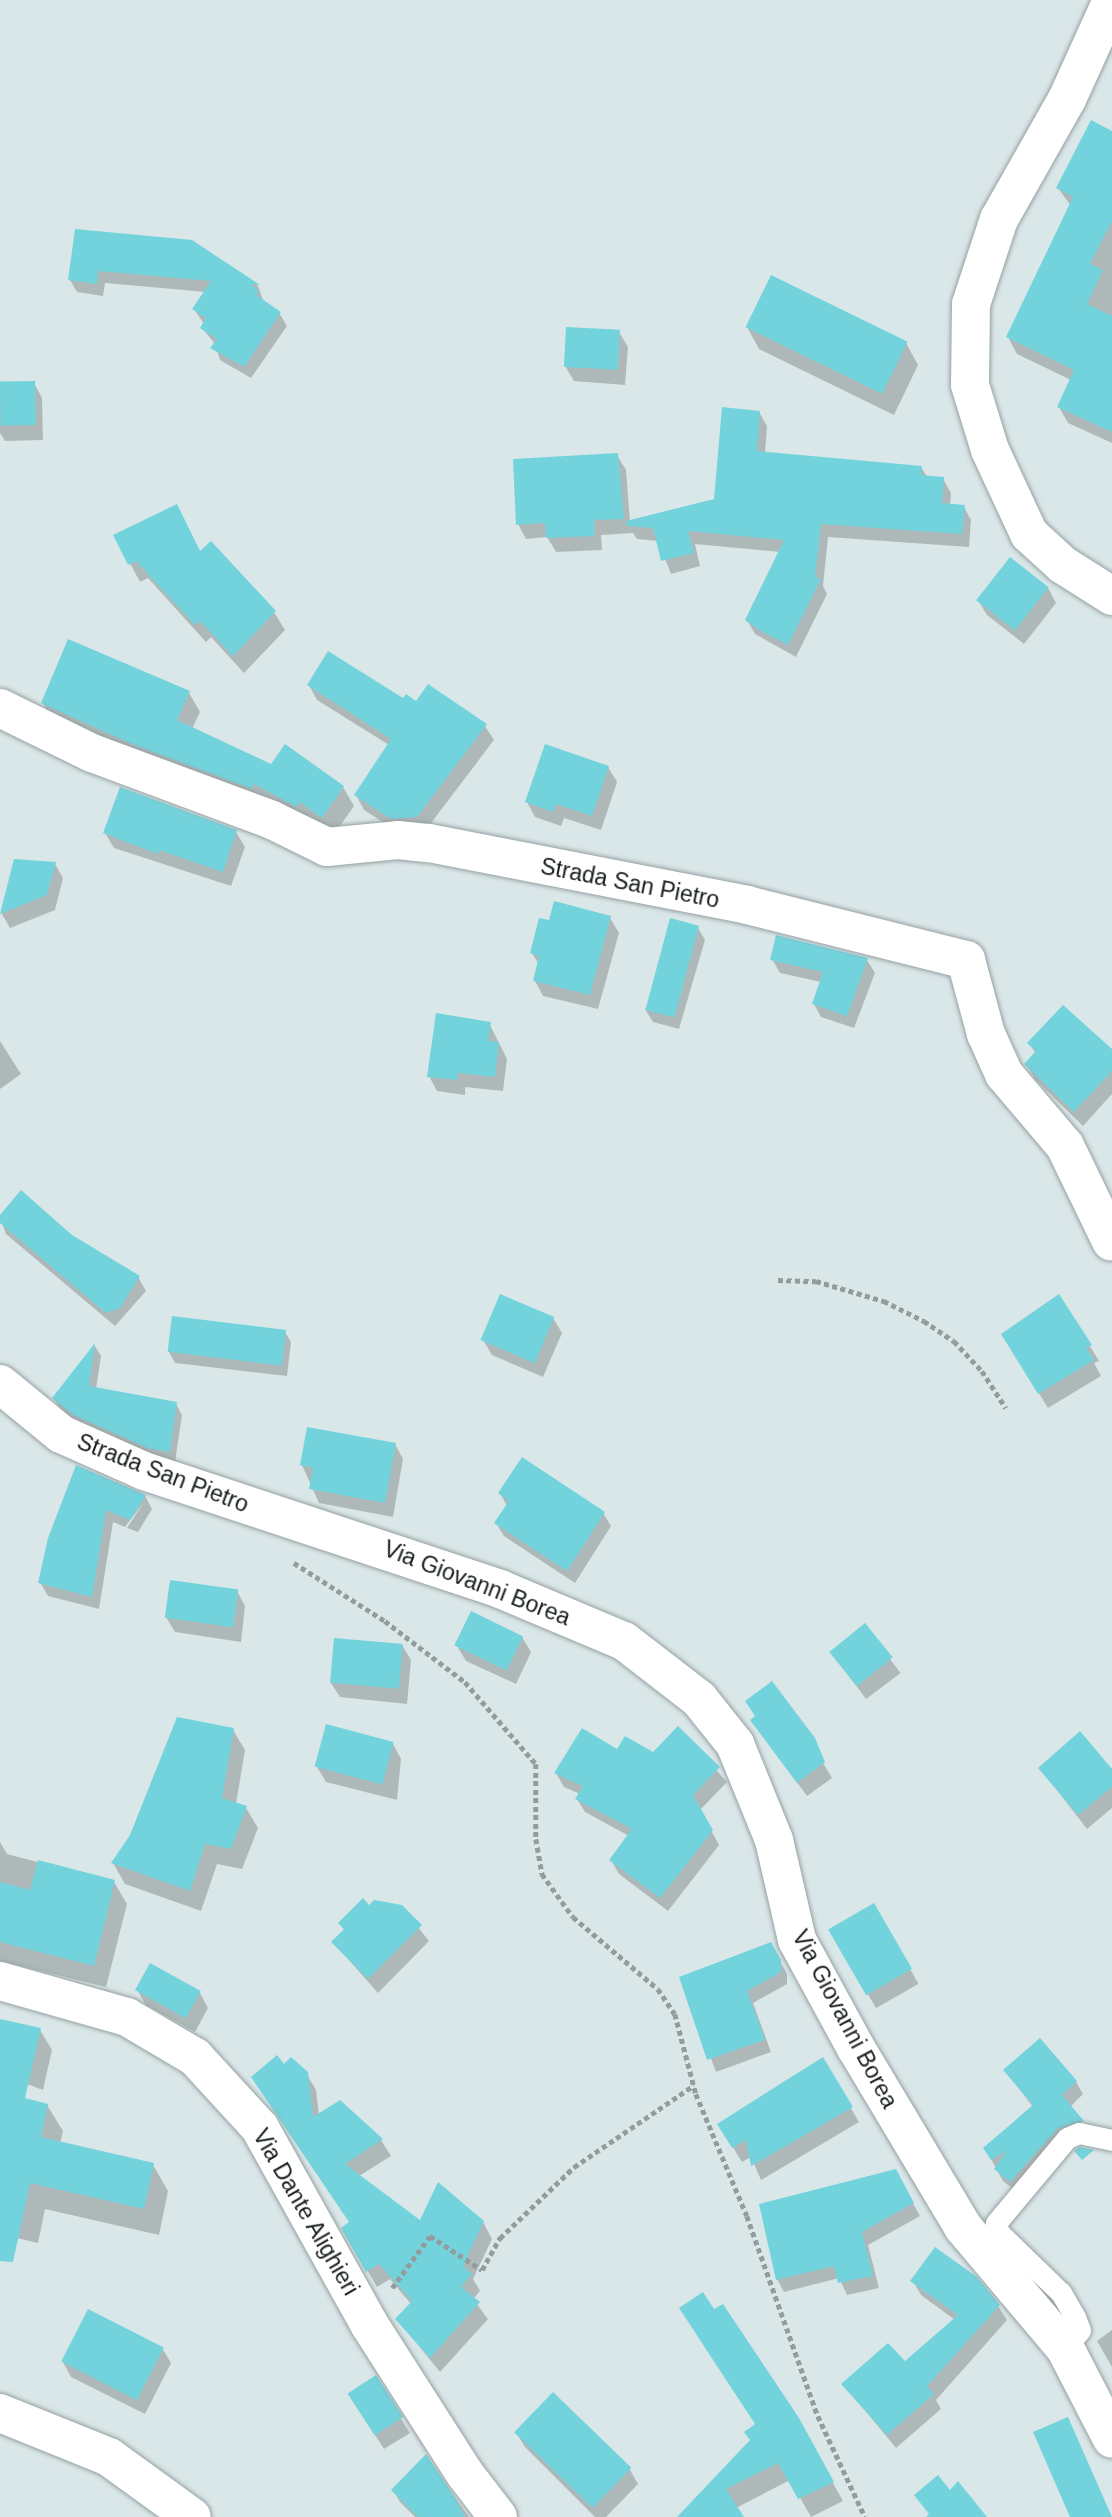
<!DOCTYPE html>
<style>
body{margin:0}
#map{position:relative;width:1112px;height:2517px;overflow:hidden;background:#dae7e8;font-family:Helvetica,sans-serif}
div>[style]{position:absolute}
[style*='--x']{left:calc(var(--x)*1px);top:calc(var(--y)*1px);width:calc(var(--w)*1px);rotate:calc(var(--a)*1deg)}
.shadow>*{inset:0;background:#0003;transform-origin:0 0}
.building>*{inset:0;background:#73d3dc;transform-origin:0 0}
.path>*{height:4.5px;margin-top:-2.25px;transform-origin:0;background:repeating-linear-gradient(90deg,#929c9c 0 5px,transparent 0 8.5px)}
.roads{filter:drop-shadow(0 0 2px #96a1a2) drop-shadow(0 0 2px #96a1a2)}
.service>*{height:21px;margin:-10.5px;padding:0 10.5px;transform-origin:10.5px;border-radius:10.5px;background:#fff}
.minor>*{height:38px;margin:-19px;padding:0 19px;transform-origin:19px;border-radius:19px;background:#fff}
.tertiary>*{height:38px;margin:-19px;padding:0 19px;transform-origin:19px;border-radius:19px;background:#fff}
span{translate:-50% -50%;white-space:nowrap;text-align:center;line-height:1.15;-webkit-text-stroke:6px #fff;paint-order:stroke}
.street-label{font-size:23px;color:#171c1c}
</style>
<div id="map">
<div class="shadow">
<div style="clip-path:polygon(1112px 133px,1112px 443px,1068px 423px,1059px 407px,1071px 380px,1017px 354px,1008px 337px,1071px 206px,1058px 188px)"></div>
<div style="clip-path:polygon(191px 242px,258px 286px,264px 303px,279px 313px,287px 326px,251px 378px,220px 360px,215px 344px,202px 328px,204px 324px,194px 309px,206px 292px,105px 283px,103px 296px,77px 292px,70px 280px)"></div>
<div style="clip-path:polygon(747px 327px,906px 343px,918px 365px,894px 415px,759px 349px)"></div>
<div style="clip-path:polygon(619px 332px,628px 347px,625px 385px,574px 381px,565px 366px)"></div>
<div style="clip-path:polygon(0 383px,34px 383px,42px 398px,43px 440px,5px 441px,0 433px)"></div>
<div style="clip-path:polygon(759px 412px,767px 426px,765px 454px,921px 467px,927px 477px,943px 479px,951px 493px,950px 505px,964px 507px,971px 520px,969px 547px,828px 537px,823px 586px,827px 594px,796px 657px,755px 634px,747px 620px,780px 552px,695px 544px,700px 566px,671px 574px,658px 541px,637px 539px,633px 533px,601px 535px,602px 550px,556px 552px,547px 537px,526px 539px,518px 524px,617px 455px,626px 470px,630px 522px,715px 500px)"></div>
<div style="clip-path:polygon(176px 506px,201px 553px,274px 612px,285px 630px,244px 673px,211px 637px,206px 642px,148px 578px,140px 582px,115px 535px)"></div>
<div style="clip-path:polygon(1048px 588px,1056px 603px,1024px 644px,987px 615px,978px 600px)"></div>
<div style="clip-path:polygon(309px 685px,417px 704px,485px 726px,494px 740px,425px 831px,400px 833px,364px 810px,356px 795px,389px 745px,317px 700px)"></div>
<div style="clip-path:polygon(189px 693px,200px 712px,192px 729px,272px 766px,343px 787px,354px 806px,333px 836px,54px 722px,43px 703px)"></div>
<div style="clip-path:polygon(608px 767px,617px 782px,601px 830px,564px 818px,561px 826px,535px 817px,527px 802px)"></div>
<div style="clip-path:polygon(236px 832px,245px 847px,231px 886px,114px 848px,105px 833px)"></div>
<div style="clip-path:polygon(16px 861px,55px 864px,63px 878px,55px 910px,10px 928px,2px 914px)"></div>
<div style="clip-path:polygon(610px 918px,619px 933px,598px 1009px,543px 996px,535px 981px,539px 965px,532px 953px,550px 922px)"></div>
<div style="clip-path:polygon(698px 928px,705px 940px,679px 1029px,653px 1022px,645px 1009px)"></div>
<div style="clip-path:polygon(772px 959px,867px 960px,875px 973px,854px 1028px,821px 1017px,814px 1004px,821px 982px,780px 973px)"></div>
<div style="clip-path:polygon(489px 1023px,507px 1059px,503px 1091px,465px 1087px,465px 1095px,437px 1091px,429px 1076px)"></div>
<div style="clip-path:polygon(0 1041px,21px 1074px,0 1089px)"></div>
<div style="clip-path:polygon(1029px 1043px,1112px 1052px,1112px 1094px,1083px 1126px,1035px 1079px,1026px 1064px,1036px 1054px)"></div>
<div style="clip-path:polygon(0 1218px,138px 1277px,146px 1291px,115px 1326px,6px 1234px)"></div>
<div style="clip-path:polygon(1059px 1296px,1099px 1361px,1094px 1363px,1101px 1376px,1048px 1408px,1012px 1349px)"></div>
<div style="clip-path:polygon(553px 1318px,562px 1333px,543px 1377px,492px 1355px,483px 1340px)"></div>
<div style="clip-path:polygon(285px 1332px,291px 1342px,287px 1376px,175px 1363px,169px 1352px)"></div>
<div style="clip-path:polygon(95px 1346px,101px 1356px,96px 1389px,176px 1404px,182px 1415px,175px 1462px,155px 1459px,81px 1426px,60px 1409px,54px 1398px)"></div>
<div style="clip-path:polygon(395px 1444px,403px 1459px,393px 1517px,319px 1503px,302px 1465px)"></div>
<div style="clip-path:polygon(77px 1467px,145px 1496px,152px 1509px,138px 1532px,127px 1528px,144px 1502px,125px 1527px,113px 1522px,99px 1609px,48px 1596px,40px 1582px)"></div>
<div style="clip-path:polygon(500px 1493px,603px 1513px,611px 1526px,575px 1583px,504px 1536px,496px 1523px,507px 1506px)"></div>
<div style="clip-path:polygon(237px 1591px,245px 1606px,241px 1642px,175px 1632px,166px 1617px)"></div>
<div style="left:865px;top:1626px;width:59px;height:43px;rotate:53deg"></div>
<div style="clip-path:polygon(522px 1637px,531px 1652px,516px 1684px,466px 1661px,457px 1646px)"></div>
<div style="clip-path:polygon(402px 1645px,411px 1660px,407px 1704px,340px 1697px,331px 1683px)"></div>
<div style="clip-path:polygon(752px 1721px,823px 1763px,832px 1778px,807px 1796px)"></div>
<div style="clip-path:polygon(678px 1728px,727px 1782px,700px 1810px,719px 1845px,668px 1911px,619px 1874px,611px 1860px,629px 1836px,585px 1812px,577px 1799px,580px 1794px,564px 1787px,556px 1773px,617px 1751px,653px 1755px)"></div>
<div style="clip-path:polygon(233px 1730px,245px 1750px,236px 1804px,246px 1808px,258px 1828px,242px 1869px,217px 1864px,201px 1911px,125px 1884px,113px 1863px)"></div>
<div style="clip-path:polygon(393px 1744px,401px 1759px,397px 1800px,326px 1782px,317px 1767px)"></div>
<div style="clip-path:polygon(1040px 1768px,1112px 1772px,1112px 1808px,1087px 1829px)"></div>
<div style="clip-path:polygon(0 1842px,7px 1854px,114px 1882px,127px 1904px,106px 1987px,0 1961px)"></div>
<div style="left:873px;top:1905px;width:91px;height:49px;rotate:60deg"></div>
<div style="clip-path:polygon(401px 1906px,429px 1941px,378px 1993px,333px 1942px,345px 1931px,340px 1923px,369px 1907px)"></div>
<div style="clip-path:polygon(771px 1944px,787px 1974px,787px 1984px,753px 2003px,771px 2052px,716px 2072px,681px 1978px)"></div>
<div style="clip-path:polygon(137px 1990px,200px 1993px,208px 2008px,195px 2032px,146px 2005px)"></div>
<div style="clip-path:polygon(0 2020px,40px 2030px,52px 2050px,43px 2090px,0 2074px)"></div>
<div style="clip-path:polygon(823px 2060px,859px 2122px,761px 2180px,751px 2157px,742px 2162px,728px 2139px)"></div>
<div style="clip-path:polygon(283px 2067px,306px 2073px,316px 2090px,319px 2115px,340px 2103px,381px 2140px,391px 2156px,359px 2176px,421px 2222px,483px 2222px,492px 2239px,473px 2279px,480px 2291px,473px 2299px,488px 2319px,440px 2372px,397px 2319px,411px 2304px,390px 2279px,377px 2287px,343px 2228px,350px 2223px)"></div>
<div style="clip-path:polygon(1005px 2070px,1076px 2082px,1083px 2094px,1070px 2107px,1089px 2133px,1018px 2193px,1003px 2181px,985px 2148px,1033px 2107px)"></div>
<div style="clip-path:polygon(0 2098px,47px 2105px,63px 2131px,60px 2144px,153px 2165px,168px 2191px,159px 2235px,45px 2209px,38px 2243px,0 2234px)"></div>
<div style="clip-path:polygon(895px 2171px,920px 2216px,868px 2245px,879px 2288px,847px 2295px,839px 2278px,784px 2292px,777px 2279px)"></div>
<div style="clip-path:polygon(913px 2281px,998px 2306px,1007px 2320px,936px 2400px,941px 2409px,896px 2448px,844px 2385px,905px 2364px,955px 2320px,921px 2295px)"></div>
<div style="clip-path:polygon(1112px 2330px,1112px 2367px,1097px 2341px)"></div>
<div style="clip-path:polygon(162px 2348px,171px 2363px,145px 2414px,71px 2377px,63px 2362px)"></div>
<div style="clip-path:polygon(375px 2378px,410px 2433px,384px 2449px,358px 2408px)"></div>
<div style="clip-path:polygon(553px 2394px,630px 2470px,638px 2484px,606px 2517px,595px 2517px,525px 2447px,516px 2432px)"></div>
<div style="clip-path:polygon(797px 2419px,843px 2501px,811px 2517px,790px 2480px,736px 2508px,742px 2517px,681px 2517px)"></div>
<div style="clip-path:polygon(426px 2457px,469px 2517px,415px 2517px,400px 2502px,393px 2490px)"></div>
</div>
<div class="building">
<div style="clip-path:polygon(1091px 120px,1112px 131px,1112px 221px,1090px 264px,1103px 270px,1087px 304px,1112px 316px,1112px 432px,1057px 407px,1074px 370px,1006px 337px,1073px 197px,1056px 188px)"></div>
<div style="clip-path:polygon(75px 229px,192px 240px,260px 285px,250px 284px,259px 291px,256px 295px,281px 312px,244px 367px,210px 348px,217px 339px,200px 328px,206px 318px,192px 309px,211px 281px,98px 271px,97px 284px,68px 280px)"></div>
<div style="left:771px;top:275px;width:152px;height:58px;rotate:26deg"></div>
<div style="left:566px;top:327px;width:54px;height:40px;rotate:3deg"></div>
<div style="left:35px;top:381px;width:44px;height:35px;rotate:89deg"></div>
<div style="clip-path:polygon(722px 407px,760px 411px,757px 451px,922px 466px,921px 475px,944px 477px,942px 503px,965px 505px,962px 534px,821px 524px,815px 577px,821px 579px,788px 645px,759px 630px,745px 620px,784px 540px,688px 531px,694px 553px,661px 561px,653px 528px,627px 526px,626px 521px,714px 499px)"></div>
<div style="clip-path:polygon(618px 453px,624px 519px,594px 520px,594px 536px,546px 538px,545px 523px,516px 525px,513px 459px)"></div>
<div style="clip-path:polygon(177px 504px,200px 551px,211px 541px,276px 611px,233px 656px,200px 621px,195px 625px,136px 561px,128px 565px,113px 535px)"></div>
<div style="left:1010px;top:557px;width:49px;height:55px;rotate:38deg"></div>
<div style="clip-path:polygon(68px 639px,190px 691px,177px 720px,271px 764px,285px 744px,344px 786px,322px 818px,300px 802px,296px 807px,254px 784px,252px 789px,134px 745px,41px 703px)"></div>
<div style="clip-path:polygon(328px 651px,403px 698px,406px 694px,416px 701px,428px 684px,487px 724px,417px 817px,391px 819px,354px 795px,391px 739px,307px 685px)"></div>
<div style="clip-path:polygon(545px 744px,609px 766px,592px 816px,556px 804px,553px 812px,525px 802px)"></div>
<div style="clip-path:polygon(120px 787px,237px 830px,223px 872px,159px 850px,158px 854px,103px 833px)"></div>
<div style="clip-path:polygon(14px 859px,56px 862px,47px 895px,0 914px)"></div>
<div style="clip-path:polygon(554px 901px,611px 916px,590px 995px,533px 981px,539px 956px,530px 953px,539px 918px,549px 920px)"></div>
<div style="left:670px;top:918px;width:30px;height:95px;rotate:15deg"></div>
<div style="clip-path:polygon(776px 935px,868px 958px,847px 1016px,812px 1004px,823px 972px,770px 960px)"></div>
<div style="clip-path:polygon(1063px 1005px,1112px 1049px,1112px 1071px,1074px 1112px,1024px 1064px,1036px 1051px,1027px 1043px)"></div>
<div style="clip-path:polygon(436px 1013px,491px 1022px,488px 1041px,499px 1042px,495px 1077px,458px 1073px,457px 1080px,427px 1077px)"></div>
<div style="clip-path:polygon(21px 1190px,72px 1235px,140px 1276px,120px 1308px,106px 1313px,0 1223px,0 1215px)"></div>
<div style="left:500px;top:1294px;width:59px;height:50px;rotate:23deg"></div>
<div style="clip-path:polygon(1059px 1294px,1092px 1345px,1086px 1348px,1094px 1360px,1038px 1394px,1001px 1334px)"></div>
<div style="left:172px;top:1316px;width:115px;height:36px;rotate:7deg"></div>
<div style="clip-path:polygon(95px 1343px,89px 1386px,177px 1402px,170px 1452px,147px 1448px,73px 1415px,52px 1398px)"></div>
<div style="clip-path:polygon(307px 1427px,396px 1443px,385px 1503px,309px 1489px,313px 1468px,300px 1465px)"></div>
<div style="clip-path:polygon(522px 1457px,605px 1512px,567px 1571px,494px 1523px,509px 1501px,498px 1493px)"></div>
<div style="clip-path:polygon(76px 1465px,146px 1495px,130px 1520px,106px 1510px,92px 1597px,38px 1583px,48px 1538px)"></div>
<div style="left:170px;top:1580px;width:69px;height:38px;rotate:8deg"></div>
<div style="left:471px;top:1611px;width:58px;height:38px;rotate:26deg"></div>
<div style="left:865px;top:1623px;width:44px;height:46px;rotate:51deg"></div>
<div style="left:334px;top:1638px;width:69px;height:45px;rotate:5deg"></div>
<div style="clip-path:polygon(772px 1681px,815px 1738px,825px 1762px,797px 1783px,750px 1720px,755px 1716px,745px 1701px)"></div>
<div style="clip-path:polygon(177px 1717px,234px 1728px,222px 1798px,247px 1806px,231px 1849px,205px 1844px,190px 1891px,111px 1863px,130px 1835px)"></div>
<div style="left:326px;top:1724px;width:70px;height:44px;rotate:15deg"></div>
<div style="clip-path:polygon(678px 1726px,720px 1767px,693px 1795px,713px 1830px,660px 1898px,609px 1860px,632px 1829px,575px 1799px,583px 1786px,554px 1773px,582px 1728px,617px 1749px,625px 1736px,653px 1752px)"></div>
<div style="clip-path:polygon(1080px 1731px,1112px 1769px,1112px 1787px,1078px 1815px,1038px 1768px)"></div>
<div style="clip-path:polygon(38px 1860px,115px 1880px,94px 1966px,0 1942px,0 1882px,30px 1890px)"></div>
<div style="clip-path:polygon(363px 1898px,369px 1905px,374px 1900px,402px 1905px,422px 1925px,368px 1979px,331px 1942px,344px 1929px,338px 1923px)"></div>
<div style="left:874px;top:1903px;width:76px;height:53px;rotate:60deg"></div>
<div style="clip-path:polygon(771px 1942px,781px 1960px,781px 1972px,747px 1991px,765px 2040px,707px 2060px,679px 1977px)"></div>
<div style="left:150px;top:1963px;width:58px;height:31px;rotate:29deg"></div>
<div style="clip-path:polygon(0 2019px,41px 2028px,25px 2098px,48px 2104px,41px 2137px,154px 2163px,144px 2209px,30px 2183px,13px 2262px,0 2261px)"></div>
<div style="clip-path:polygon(1040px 2038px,1077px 2081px,1062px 2095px,1084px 2121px,1057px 2129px,1010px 2182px,994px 2169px,1007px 2151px,991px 2160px,983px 2148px,1033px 2105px,1003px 2070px)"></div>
<div style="clip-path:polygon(277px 2055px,284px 2064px,291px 2057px,308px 2072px,313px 2117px,340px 2100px,383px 2139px,345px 2164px,420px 2220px,438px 2182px,484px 2221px,463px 2266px,472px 2274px,461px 2287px,480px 2302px,430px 2358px,395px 2319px,412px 2301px,379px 2264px,366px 2272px,341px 2228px,349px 2222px,251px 2077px)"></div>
<div style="clip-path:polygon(823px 2057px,853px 2107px,751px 2166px,746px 2140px,732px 2148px,717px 2124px)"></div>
<div style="clip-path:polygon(1080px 2147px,1094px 2150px,1082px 2160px,1074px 2151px)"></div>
<div style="clip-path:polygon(896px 2169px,914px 2203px,862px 2232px,873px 2276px,838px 2283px,834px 2266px,776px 2280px,759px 2204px)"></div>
<div style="clip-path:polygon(935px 2247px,977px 2277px,1000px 2305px,927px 2386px,934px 2394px,887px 2435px,841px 2384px,888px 2343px,905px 2361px,958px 2315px,910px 2281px)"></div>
<div style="clip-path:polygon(703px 2292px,714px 2309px,723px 2304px,799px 2418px,834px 2482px,798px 2499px,778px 2463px,726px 2489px,744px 2517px,677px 2517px,750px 2440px,744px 2432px,755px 2424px,679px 2308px)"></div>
<div style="left:88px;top:2309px;width:85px;height:59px;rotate:27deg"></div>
<div style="left:376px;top:2375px;width:50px;height:34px;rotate:57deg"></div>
<div style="left:553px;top:2392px;width:109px;height:56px;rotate:44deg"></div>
<div style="clip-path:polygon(1068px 2417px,1112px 2517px,1070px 2517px,1033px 2432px)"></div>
<div style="clip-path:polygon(426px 2454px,454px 2496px,465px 2517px,418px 2517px,391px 2490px)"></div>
<div style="clip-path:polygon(938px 2475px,950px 2490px,958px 2481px,987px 2517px,926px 2517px,929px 2514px,914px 2495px)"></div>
</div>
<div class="path">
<div style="--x:778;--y:1280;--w:38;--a:2"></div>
<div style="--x:816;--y:1281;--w:71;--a:16.4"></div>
<div style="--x:884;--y:1301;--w:45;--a:26.6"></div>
<div style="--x:924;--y:1321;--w:36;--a:34"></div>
<div style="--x:954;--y:1341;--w:41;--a:47"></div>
<div style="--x:982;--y:1371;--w:44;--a:57"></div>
<div style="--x:294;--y:1563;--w:108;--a:32.5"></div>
<div style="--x:385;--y:1621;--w:101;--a:37.3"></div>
<div style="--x:465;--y:1682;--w:108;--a:49.1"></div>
<div style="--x:536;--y:1764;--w:75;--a:90"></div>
<div style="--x:536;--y:1839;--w:36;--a:80"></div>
<div style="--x:542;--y:1874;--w:53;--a:54.2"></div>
<div style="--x:573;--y:1917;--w:111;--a:40.3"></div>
<div style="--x:658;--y:1989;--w:30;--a:56"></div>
<div style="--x:675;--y:2014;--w:83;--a:75.3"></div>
<div style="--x:696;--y:2094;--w:132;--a:67.3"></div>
<div style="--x:747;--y:2216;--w:212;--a:70.5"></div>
<div style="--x:818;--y:2416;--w:111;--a:65"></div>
<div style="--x:392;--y:2288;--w:64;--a:-53.8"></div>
<div style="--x:430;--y:2236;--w:62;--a:33.2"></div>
<div style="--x:482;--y:2270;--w:37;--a:-61"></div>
<div style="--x:500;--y:2238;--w:103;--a:-43.8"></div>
<div style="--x:574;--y:2167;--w:145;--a:-34.3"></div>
</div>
<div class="roads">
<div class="service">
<div style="--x:1065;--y:2348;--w:23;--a:-50"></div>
<div style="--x:1080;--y:2330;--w:14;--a:-111"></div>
<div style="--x:1075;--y:2317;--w:28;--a:-120"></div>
<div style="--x:1061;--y:2293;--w:86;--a:-135.9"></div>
<div style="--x:999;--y:2233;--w:10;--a:-107"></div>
<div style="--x:996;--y:2223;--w:111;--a:-50.1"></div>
<div style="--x:1067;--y:2138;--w:13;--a:-23"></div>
<div style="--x:1079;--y:2133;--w:34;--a:12"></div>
</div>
<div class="minor">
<div style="--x:1112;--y:0;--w:109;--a:114.4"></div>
<div style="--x:1067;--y:99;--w:138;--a:119.5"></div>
<div style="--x:999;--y:219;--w:89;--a:108.2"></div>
<div style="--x:971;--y:304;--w:81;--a:90.7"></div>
<div style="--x:970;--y:385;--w:68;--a:72.9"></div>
<div style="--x:990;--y:450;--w:93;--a:65.1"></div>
<div style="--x:1029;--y:534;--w:46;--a:42.4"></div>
<div style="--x:1063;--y:565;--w:58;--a:32.3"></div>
<div style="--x:0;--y:708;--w:102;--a:26.1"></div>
<div style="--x:92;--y:753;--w:192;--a:20.4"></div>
<div style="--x:272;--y:820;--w:61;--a:26.1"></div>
<div style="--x:327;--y:847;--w:71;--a:-5.6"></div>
<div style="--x:398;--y:840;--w:31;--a:6"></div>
<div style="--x:429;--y:843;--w:324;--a:11"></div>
<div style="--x:747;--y:905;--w:226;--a:14.1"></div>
<div style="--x:966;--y:960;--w:77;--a:74.9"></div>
<div style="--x:986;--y:1034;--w:44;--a:65.8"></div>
<div style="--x:1004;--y:1074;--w:94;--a:49.7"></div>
<div style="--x:1065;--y:1146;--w:106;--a:64.2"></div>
<div style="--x:0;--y:1981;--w:132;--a:15.8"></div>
<div style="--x:127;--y:2017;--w:79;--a:30.5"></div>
<div style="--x:195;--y:2057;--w:96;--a:47.5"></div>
<div style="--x:260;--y:2128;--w:224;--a:60.9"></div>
<div style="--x:369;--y:2324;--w:178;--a:57.4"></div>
<div style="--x:465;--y:2474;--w:54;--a:52.5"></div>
</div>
<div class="tertiary">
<div style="--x:0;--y:1384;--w:79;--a:39.3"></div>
<div style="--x:61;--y:1434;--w:91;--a:24"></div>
<div style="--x:144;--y:1471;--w:375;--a:18.3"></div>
<div style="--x:500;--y:1589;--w:134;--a:22.8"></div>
<div style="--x:624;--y:1641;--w:95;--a:37.7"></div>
<div style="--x:699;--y:1699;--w:58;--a:51.3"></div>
<div style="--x:735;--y:1744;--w:104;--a:67.9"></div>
<div style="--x:774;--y:1840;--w:103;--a:77"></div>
<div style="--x:797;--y:1940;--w:123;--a:61.4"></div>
<div style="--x:856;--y:2048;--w:209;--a:59.1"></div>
<div style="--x:963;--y:2227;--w:158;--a:49.9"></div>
<div style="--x:1065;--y:2348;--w:102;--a:62.7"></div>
<div style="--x:0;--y:2413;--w:118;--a:22"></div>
<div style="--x:109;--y:2457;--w:102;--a:35.9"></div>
</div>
</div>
<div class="street-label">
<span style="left:630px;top:883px;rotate:11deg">Strada San Pietro</span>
<span style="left:163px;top:1473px;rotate:21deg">Strada San Pietro</span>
<span style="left:477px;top:1583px;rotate:21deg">Via Giovanni Borea</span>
<span style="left:845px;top:2019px;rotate:62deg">Via Giovanni Borea</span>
<span style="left:306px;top:2212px;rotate:60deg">Via Dante Alighieri</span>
</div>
</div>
